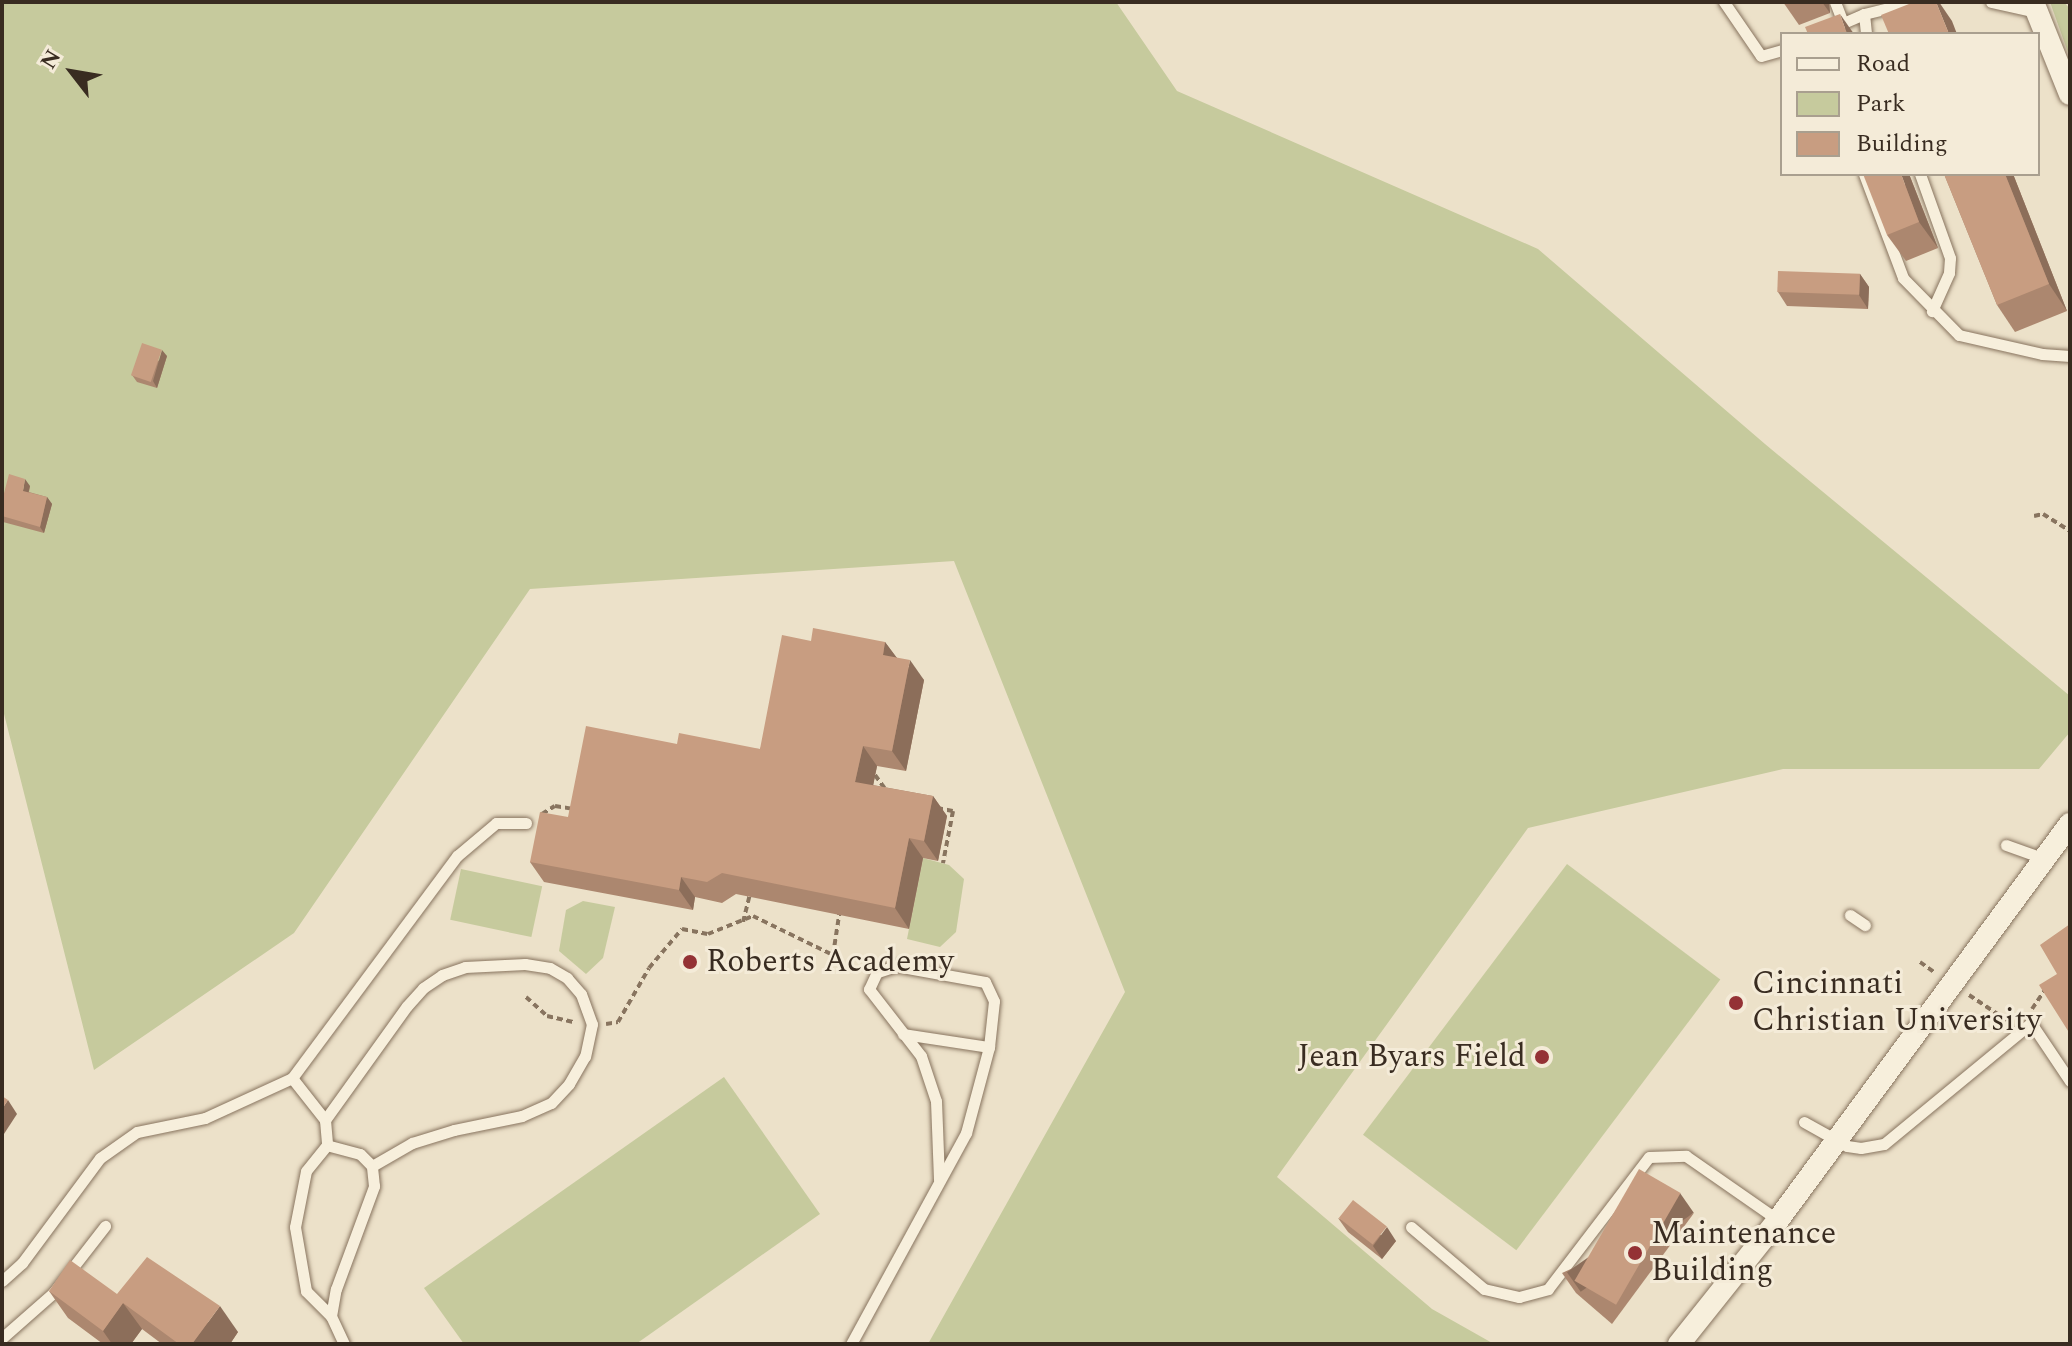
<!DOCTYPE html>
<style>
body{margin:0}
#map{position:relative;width:2072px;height:1346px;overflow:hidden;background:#ece1c9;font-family:Spectral,serif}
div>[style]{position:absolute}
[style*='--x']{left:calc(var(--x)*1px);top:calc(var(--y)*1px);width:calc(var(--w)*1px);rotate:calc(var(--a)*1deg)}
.green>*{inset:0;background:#c6ca9d;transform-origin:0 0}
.path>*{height:4px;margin-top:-2px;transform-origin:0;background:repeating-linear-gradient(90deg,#88745f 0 6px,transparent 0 10px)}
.roads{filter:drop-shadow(0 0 2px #88745f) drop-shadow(0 0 2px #88745f)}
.lane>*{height:11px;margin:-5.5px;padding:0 5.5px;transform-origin:5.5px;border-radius:5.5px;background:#f7efdc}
.street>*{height:22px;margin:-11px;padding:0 11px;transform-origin:11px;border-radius:11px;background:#f7efdc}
.wall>*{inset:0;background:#ac876f}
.shaded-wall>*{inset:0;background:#8c6e5a;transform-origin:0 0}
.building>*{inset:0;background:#c89d81;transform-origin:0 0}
.dots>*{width:22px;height:22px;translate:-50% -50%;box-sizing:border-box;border:4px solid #f4ebd8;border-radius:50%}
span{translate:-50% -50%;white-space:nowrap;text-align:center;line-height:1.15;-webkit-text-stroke:6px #f4ebd8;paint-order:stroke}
.poi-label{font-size:32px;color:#392c21}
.left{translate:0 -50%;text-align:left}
.right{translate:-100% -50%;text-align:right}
.frame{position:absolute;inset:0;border:4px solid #392c21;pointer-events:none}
.legend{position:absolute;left:1780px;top:32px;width:260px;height:144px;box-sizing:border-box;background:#f4ebd8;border:2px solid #a99f8f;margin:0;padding:10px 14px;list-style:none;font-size:24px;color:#392c21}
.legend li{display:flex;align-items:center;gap:16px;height:40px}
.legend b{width:40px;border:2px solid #a99f8f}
.north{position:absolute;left:32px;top:32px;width:80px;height:80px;-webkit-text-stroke:6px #f4ebd8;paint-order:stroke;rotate:301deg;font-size:22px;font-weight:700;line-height:32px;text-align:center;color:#392c21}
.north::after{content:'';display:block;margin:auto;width:28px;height:36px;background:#392c21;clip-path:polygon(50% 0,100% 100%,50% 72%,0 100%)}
</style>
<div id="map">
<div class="green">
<div style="clip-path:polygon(2px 2px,1116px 2px,1177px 91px,1538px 249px,1765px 444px,2070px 696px,2070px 732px,2039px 769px,1783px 769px,1528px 828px,1277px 1177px,1432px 1309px,1494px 1344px,928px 1344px,1125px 992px,954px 561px,530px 589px,294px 933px,94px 1070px,2px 706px)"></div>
<div style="clip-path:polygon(2050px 2px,2064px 2px,2070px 9px,2070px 58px)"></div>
<div style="clip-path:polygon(923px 858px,949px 865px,964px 879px,956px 932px,940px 947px,907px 939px)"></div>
<div style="left:1567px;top:864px;width:192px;height:339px;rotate:37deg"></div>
<div style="left:461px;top:869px;width:83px;height:52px;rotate:12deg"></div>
<div style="clip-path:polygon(583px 901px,615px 907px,603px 958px,586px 974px,559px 951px,566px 910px)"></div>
<div style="clip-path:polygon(724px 1077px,820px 1214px,636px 1344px,464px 1344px,424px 1288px)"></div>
</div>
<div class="path">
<div style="--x:2034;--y:516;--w:9;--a:-13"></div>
<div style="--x:2043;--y:514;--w:32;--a:32"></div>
<div style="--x:875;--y:775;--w:17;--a:54"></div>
<div style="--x:937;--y:808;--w:16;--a:11"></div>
<div style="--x:953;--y:811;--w:53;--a:100.9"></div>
<div style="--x:542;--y:814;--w:15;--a:-32"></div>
<div style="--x:555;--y:806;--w:20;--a:9"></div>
<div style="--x:743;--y:922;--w:30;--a:-76"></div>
<div style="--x:1920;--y:962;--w:17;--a:36"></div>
<div style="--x:1969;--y:995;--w:47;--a:33.7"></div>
<div style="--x:526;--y:997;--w:28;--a:42"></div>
<div style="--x:547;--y:1016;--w:28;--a:13"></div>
<div style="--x:2032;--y:1009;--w:23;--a:-56"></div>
<div style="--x:606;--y:1024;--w:12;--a:-9"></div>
<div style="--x:618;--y:1022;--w:62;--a:-60.1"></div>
<div style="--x:649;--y:968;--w:51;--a:-49.8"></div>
<div style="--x:682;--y:929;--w:26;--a:11"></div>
<div style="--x:708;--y:934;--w:48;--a:-21.8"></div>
<div style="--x:753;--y:916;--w:89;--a:26"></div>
<div style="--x:833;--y:955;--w:47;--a:-81.3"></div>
</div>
<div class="roads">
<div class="lane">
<div style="--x:1724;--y:2;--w:65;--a:55.6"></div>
<div style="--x:1761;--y:56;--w:22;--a:-16"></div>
<div style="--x:1835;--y:2;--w:22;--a:69"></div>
<div style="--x:1991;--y:2;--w:46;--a:12.5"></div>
<div style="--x:1864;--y:14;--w:20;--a:84"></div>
<div style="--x:1818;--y:34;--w:50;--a:-23.5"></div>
<div style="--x:1864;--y:14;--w:50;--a:-13.8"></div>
<div style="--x:1864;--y:174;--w:111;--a:69.4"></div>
<div style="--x:1903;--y:278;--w:80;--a:45.5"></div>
<div style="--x:1959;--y:335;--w:85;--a:12.9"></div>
<div style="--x:2042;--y:354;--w:28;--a:4"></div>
<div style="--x:1920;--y:174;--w:89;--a:70.3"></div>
<div style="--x:1950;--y:258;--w:15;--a:94"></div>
<div style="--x:1949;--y:273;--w:42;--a:114.1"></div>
<div style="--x:2006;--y:845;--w:41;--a:19.7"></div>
<div style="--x:1850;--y:915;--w:18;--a:34"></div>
<div style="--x:903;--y:1034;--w:87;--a:8.6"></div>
<div style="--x:292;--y:1078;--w:53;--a:51.8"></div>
<div style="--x:325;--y:1120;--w:25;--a:85"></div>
<div style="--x:325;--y:1120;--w:140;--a:-54.3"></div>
<div style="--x:407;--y:1006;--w:24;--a:-48"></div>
<div style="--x:423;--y:988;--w:23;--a:-34"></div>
<div style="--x:442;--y:975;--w:24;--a:-19"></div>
<div style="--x:465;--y:967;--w:60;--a:-2.9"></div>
<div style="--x:525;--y:964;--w:25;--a:9"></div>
<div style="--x:550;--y:968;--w:20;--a:30"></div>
<div style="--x:567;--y:978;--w:21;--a:49"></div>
<div style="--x:581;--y:994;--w:32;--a:70"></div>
<div style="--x:592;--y:1024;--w:33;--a:102"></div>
<div style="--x:585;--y:1056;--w:32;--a:120"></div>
<div style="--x:569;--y:1084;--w:26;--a:133"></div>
<div style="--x:551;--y:1103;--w:32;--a:156"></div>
<div style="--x:522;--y:1116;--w:69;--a:168.4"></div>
<div style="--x:454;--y:1130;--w:44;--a:162.8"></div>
<div style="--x:412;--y:1143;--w:46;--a:150.1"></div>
<div style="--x:1804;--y:1122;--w:49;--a:29.2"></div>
<div style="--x:1847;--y:1146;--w:14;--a:8"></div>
<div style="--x:1861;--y:1148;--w:23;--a:-10"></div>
<div style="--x:1884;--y:1144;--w:190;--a:-39.5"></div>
<div style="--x:2031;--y:1023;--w:70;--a:56.1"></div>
<div style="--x:1411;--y:1227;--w:96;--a:40.3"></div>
<div style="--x:1484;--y:1289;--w:36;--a:13"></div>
<div style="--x:1519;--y:1297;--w:30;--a:-15"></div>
<div style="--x:1548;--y:1289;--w:166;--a:-52.6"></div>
<div style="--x:1649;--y:1157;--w:37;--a:-2"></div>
<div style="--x:1686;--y:1156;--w:112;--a:34.8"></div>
<div style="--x:2;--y:1281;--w:27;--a:-42"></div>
<div style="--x:22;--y:1263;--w:131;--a:-53.4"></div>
<div style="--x:100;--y:1158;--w:45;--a:-35.1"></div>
<div style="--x:137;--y:1132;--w:69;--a:-11.6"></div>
<div style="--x:205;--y:1118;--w:96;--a:-24.7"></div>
<div style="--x:292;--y:1078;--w:277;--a:-53.4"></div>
<div style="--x:457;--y:856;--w:51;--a:-40.2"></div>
<div style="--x:496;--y:823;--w:30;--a:0"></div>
<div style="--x:331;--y:1316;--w:27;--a:-80"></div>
<div style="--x:336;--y:1289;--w:110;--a:-69.7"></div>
<div style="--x:374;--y:1186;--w:20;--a:-96"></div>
<div style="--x:372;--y:1166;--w:17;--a:-135"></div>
<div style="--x:360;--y:1154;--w:34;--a:-165"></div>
<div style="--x:327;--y:1145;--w:33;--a:129"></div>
<div style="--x:306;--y:1171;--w:57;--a:101.1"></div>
<div style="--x:295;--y:1227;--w:65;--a:80.2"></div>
<div style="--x:306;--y:1291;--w:35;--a:45"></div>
<div style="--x:331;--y:1316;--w:31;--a:65"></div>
<div style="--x:2;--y:1338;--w:68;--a:-41.4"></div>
<div style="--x:53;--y:1293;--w:85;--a:-52.2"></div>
<div style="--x:851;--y:1344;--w:240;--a:-61.4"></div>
<div style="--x:966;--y:1133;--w:89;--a:-75"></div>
<div style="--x:989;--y:1047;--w:46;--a:-83.8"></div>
<div style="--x:994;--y:1001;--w:21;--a:-115"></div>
<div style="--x:985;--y:982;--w:90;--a:-169.8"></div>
<div style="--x:896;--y:966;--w:20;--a:162"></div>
<div style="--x:877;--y:972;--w:19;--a:115"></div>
<div style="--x:869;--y:989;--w:85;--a:52.2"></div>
<div style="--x:921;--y:1056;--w:47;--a:71.6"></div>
<div style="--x:936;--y:1101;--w:79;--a:87.8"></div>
</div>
<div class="street">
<div style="--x:2033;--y:2;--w:99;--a:68.1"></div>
<div style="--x:1679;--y:1344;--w:159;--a:-51.4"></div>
<div style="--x:1778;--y:1220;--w:492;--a:-53.6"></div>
</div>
</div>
<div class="wall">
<div style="clip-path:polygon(1783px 2px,1829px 2px,1830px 13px,1799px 25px)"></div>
<div style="clip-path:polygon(1909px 174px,1938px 248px,1906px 261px,1887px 235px)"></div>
<div style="clip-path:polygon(1944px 174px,2013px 174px,2067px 311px,2015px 332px,1997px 305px)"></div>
<div style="clip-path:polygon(1860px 274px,1869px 287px,1868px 309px,1787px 306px,1778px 292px)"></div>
<div style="clip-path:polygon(167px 356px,157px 388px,137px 382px,132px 375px)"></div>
<div style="clip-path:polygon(30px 486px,29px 492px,47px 497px,52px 504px,44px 533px,3px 522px,2px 521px,2px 501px)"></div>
<div style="clip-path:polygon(811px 641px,885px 642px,896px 657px,924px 680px,906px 771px,877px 766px,873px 785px,933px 796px,947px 816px,938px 861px,923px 858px,909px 929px,736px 894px,722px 903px,695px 897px,693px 910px,544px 882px,530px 862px,568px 817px,677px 744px,760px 749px)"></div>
<div style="clip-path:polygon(1694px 1213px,1612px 1324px,1576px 1293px,1562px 1273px)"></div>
<div style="clip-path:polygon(1338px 1218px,1396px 1241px,1382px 1259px,1348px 1232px)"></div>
<div style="clip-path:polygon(49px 1291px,117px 1294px,238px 1332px,230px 1344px,162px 1344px,142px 1329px,131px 1344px,103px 1344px,68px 1318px)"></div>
</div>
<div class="shaded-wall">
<div style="clip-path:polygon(1822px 2px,1829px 2px,1830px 13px)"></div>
<div style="clip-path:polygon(1936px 2px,1939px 2px,1952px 21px,1957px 34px,1949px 34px)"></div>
<div style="clip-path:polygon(1840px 14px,1854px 34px,1847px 34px)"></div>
<div style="clip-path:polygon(1901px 174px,1909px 174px,1938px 248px,1919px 222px)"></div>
<div style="clip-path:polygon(2005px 174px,2013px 174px,2067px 311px,2049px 284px)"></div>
<div style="clip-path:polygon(1860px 274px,1869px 287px,1868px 309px,1859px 295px)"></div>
<div style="clip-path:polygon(162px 350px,167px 356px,157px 388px,153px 381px)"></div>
<div style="clip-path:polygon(25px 479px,30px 486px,27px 498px,23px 491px)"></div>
<div style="clip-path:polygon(47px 497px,52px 504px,44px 533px,40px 527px)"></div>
<div style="clip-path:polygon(885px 642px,900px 662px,883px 655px)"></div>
<div style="clip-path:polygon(910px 660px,924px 680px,906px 771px,892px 751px)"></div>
<div style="clip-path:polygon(863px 746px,877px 766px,870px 802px,855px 782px)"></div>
<div style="clip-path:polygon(933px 796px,947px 816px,938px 861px,924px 841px)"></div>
<div style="clip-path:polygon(909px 838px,923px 858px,909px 929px,895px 908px)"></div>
<div style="clip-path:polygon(681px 877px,695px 897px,693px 910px,679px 890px)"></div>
<div style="clip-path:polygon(8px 1100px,17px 1114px,2px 1137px,2px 1109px)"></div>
<div style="left:1680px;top:1193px;width:24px;height:138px;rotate:55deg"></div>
<div style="clip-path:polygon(1387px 1227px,1396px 1241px,1382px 1259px,1373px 1246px)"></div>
<div style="clip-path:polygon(123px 1303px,142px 1329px,131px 1344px,112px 1344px,103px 1331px)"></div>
<div style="clip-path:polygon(220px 1306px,238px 1332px,230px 1344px,192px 1344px)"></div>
</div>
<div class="building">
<div style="clip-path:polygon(1914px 2px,1936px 2px,1949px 34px,1889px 34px,1881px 15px)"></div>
<div style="clip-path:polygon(1840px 14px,1847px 34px,1808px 34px,1805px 27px)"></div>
<div style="clip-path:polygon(1863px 174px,1901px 174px,1919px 222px,1887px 235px)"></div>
<div style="clip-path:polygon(1944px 174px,2005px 174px,2049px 284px,1997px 305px)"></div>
<div style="left:1778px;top:271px;width:82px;height:21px;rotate:2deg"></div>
<div style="left:142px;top:343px;width:21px;height:34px;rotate:19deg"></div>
<div style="clip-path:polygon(9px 474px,25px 479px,23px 491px,47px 497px,40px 527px,2px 516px,2px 501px)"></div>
<div style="clip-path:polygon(813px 628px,885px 642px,883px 655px,910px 660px,892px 751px,863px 746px,855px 782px,933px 796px,924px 841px,909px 838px,895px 908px,722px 873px,707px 882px,681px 877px,679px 890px,530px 862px,540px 812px,568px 817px,586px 726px,677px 744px,679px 733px,760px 749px,782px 635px,811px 641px)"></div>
<div style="clip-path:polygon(2070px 924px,2070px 1034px,2039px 985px,2057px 974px,2040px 945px)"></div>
<div style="clip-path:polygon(2px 1096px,8px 1100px,2px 1109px)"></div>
<div style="left:1639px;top:1169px;width:48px;height:129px;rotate:30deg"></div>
<div style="left:1353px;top:1200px;width:43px;height:23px;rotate:38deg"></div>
<div style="clip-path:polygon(147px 1257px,220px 1306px,192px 1344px,179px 1344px,123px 1303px,103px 1331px,49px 1291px,70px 1260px,117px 1294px)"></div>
</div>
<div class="dots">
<div style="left:690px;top:962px;background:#943235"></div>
<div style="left:1736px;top:1003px;background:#943235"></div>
<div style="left:1542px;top:1057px;background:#943235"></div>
<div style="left:1635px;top:1253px;background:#943235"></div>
</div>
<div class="poi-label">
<span class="left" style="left:706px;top:962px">Roberts Academy</span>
<span class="left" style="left:1752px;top:1003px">Cincinnati<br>Christian University</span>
<span class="right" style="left:1526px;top:1057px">Jean Byars Field</span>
<span class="left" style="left:1651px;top:1253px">Maintenance<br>Building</span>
</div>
<div class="frame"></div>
<ul class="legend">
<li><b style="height:10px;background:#f7efdc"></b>Road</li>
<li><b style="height:22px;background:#c6ca9d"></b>Park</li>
<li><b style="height:22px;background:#c89d81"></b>Building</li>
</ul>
<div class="north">N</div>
</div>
